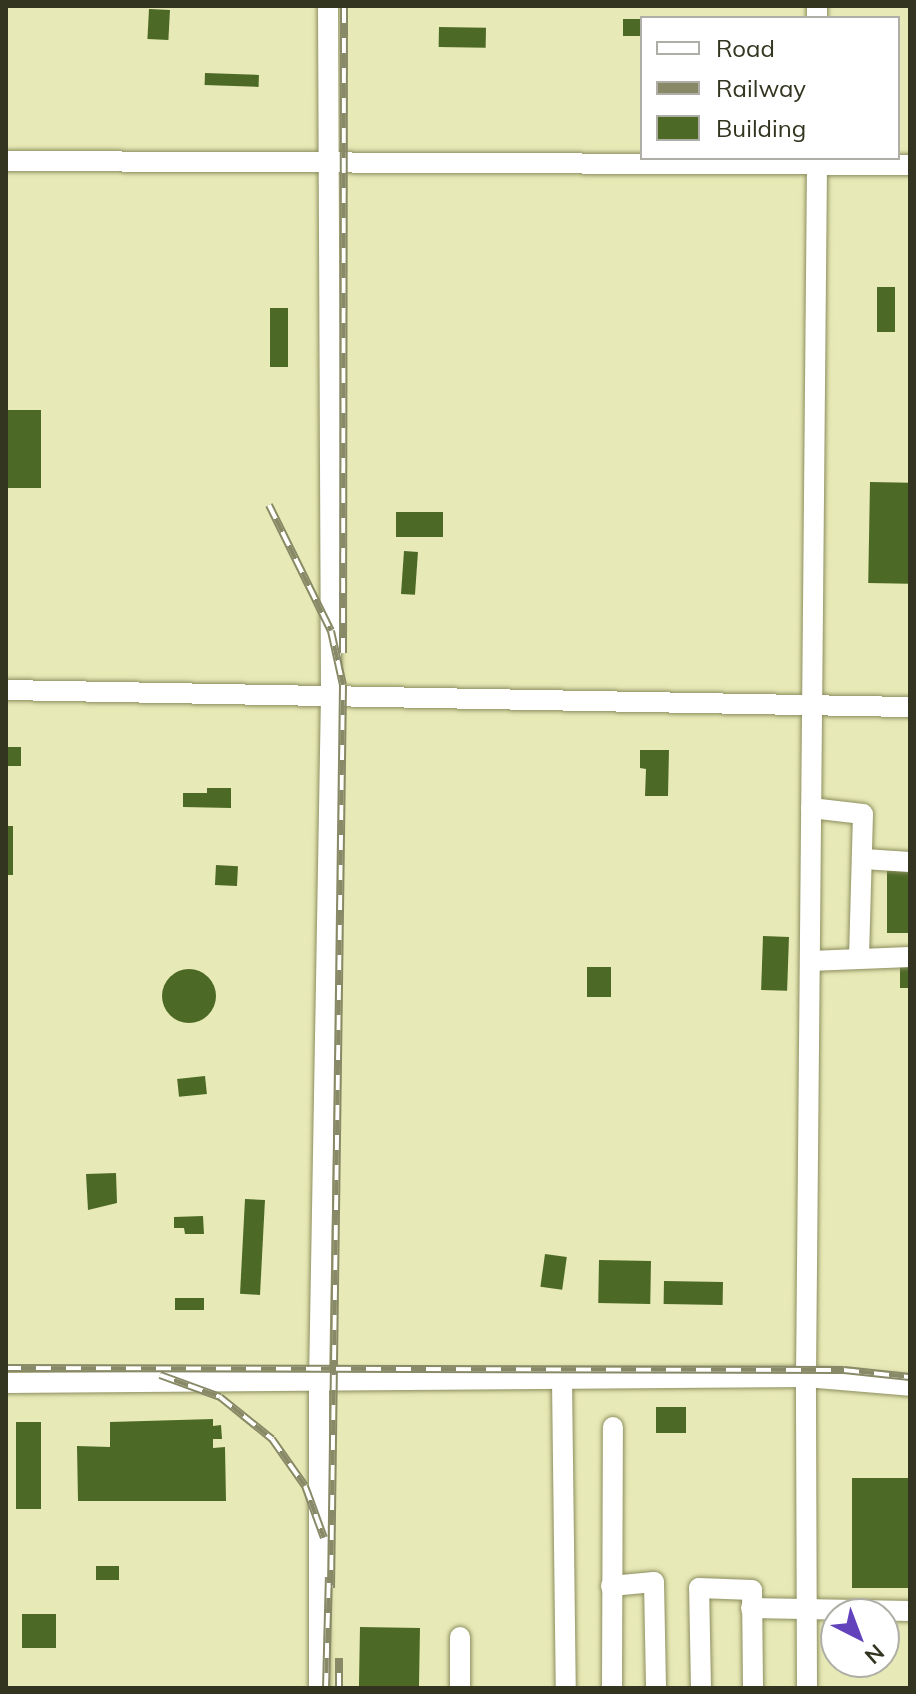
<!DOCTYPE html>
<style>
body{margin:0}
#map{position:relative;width:916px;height:1694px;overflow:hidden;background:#e7e9b6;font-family:Mulish,sans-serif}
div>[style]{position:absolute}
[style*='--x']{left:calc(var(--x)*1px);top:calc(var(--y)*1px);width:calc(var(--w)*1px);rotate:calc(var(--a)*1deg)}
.building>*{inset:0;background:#4c6a26;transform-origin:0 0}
.round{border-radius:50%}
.roads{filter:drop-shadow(0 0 2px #8c8e5e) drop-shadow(0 0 2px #8c8e5e)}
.minor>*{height:20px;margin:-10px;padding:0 10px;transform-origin:10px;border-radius:10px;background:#fff}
.rail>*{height:8px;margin-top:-4px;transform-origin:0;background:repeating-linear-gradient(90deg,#fff 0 15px,#888a67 0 30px);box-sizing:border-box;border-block:2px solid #888a67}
span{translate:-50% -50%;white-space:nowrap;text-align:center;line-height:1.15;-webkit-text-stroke:8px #fff;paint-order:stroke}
.frame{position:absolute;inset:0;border:8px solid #343520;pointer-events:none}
.legend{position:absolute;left:640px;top:16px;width:260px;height:144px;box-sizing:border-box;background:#fff;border:2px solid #aeaea6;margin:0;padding:10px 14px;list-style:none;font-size:24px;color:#343520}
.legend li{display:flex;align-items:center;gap:16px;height:40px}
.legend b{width:40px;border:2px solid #aeaea6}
.north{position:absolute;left:820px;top:1598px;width:80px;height:80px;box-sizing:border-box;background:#fff;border:2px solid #aeaea6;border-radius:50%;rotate:138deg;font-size:22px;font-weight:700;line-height:32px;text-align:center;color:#343520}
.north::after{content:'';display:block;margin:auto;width:28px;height:36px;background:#6243bc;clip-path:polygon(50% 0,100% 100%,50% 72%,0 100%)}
</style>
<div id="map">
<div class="building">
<div style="left:149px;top:9px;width:21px;height:30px;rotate:3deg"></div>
<div style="left:623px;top:19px;width:19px;height:17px"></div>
<div style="left:439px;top:27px;width:47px;height:20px;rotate:1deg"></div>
<div style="left:205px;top:73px;width:54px;height:12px;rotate:2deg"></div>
<div style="left:877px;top:287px;width:18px;height:45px"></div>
<div style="left:288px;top:308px;width:59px;height:18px;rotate:90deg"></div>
<div style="left:6px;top:410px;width:35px;height:78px"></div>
<div style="left:870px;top:482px;width:40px;height:101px;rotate:1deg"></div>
<div style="left:443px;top:512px;width:25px;height:47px;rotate:90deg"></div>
<div style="left:404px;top:551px;width:14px;height:43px;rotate:4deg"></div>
<div style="left:6px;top:747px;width:15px;height:19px"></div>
<div style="clip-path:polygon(640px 750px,669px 750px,668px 796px,645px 796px,646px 769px,640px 768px)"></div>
<div style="clip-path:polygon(207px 788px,231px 788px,231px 808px,183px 807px,183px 793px,207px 793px)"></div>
<div style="left:6px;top:826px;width:7px;height:49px"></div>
<div style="left:216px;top:865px;width:22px;height:20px;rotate:3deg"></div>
<div style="left:887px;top:871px;width:23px;height:62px"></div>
<div style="left:763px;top:936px;width:26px;height:54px;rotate:2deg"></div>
<div style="left:587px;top:967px;width:24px;height:30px"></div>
<div style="left:900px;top:967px;width:10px;height:21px"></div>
<div class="round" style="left:162px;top:969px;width:54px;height:54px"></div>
<div style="left:205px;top:1076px;width:18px;height:28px;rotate:84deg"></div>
<div style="clip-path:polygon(116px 1173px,117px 1203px,88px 1210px,86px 1174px)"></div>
<div style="left:245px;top:1199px;width:20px;height:95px;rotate:3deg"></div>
<div style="clip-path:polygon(203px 1216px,204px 1234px,185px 1234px,184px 1228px,174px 1228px,174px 1217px)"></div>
<div style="left:545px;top:1254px;width:22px;height:33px;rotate:8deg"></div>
<div style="left:599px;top:1260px;width:52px;height:43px;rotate:1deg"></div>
<div style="left:664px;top:1281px;width:59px;height:23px;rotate:1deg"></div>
<div style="left:175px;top:1298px;width:29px;height:12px"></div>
<div style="left:656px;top:1407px;width:30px;height:26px"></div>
<div style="clip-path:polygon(213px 1419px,213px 1426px,221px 1425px,222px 1439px,213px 1439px,213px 1448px,225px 1447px,226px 1501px,78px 1501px,77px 1446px,110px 1447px,110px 1422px)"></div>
<div style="left:16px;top:1422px;width:25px;height:87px"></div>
<div style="left:910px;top:1478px;width:110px;height:58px;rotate:90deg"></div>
<div style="left:96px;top:1566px;width:23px;height:14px"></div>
<div style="left:22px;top:1614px;width:34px;height:34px"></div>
<div style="left:360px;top:1627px;width:60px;height:61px;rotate:1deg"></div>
</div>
<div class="roads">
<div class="minor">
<div style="--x:817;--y:6;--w:12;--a:90"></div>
<div style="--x:6;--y:161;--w:904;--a:0.25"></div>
<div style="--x:6;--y:690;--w:904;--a:1.08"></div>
<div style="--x:811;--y:808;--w:52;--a:6.6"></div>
<div style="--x:863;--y:814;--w:145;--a:91.6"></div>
<div style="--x:864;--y:859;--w:46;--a:3.7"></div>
<div style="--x:810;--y:961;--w:100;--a:-2.3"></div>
<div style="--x:562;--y:1380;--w:308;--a:89.3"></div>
<div style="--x:6;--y:1383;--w:800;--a:-0.43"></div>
<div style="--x:806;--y:1377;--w:104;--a:4.9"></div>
<div style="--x:611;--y:1586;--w:43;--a:-5.3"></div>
<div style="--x:654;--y:1582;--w:106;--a:88.9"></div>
<div style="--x:751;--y:1608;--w:159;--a:1.1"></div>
<div style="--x:319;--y:1688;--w:306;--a:-90"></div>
<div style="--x:319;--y:1382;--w:688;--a:-89"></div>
<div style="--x:331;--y:694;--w:688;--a:-90.25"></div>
<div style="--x:460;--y:1688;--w:51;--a:-90"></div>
<div style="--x:612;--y:1688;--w:261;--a:-89.8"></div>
<div style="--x:701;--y:1688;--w:100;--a:-91.1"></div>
<div style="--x:699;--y:1588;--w:53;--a:2.2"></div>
<div style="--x:752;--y:1590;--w:98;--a:89.4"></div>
<div style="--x:807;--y:1688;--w:311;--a:-90.2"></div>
<div style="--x:806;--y:1377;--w:1219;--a:-89.48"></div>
</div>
</div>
<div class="rail">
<div style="--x:269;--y:505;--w:140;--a:63.8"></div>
<div style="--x:331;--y:631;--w:55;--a:77.5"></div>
<div style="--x:343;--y:685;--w:903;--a:90.76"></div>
<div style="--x:343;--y:653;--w:647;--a:-89.91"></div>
<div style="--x:6;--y:1368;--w:838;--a:0.14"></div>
<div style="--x:844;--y:1370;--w:66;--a:6.1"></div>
<div style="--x:160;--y:1375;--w:64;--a:20.1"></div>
<div style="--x:220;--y:1397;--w:67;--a:38.9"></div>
<div style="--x:272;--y:1439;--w:57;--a:54.9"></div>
<div style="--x:305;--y:1486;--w:55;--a:69.9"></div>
<div style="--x:326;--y:1688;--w:111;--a:-88.5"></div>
<div style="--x:339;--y:1688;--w:30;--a:-90"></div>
</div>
<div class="frame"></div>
<ul class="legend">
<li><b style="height:10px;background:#fff"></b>Road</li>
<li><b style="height:10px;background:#888a67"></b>Railway</li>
<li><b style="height:22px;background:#4c6a26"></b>Building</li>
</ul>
<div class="north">N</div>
</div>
